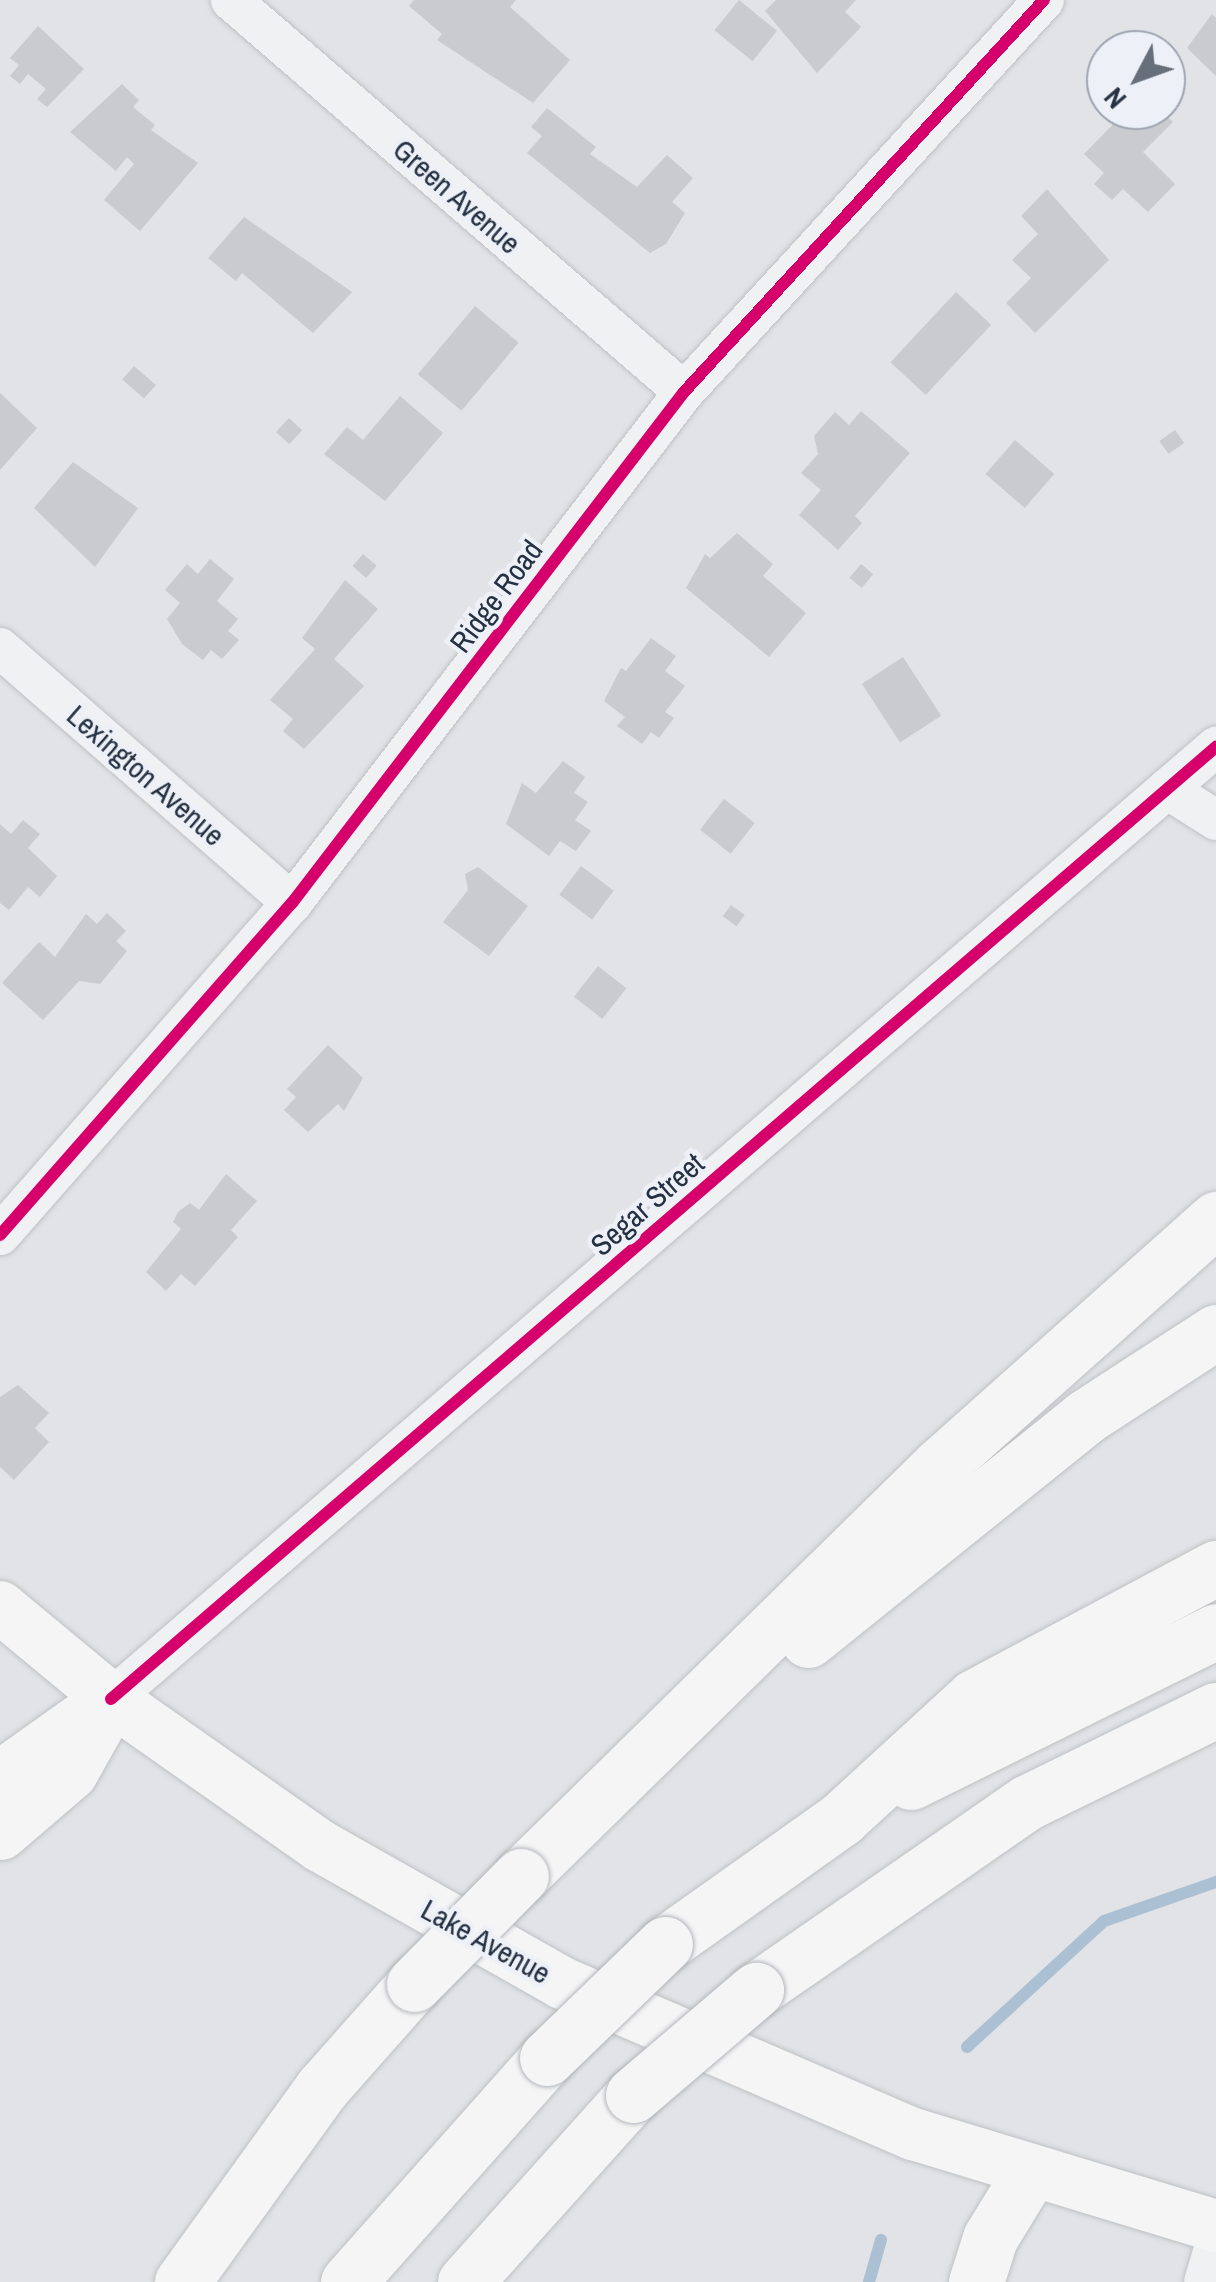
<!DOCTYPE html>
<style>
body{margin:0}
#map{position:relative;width:1216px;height:2282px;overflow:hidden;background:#e1e3e6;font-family:"Archivo Narrow",sans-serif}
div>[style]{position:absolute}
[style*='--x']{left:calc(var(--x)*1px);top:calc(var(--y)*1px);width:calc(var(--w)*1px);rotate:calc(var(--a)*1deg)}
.stream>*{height:12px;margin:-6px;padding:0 6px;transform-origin:6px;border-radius:6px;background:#acc0d4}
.building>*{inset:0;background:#c9cbcf;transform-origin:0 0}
.roads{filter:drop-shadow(0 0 2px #bfc1c4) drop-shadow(0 0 2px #bfc1c4)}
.minor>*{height:40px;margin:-20px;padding:0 20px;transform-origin:20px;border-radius:20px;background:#f0f1f3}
.major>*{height:52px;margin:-26px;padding:0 26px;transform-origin:26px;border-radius:26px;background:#f5f5f6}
.highway>*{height:55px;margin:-27.5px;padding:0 27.5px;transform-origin:27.5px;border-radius:27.5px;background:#f5f5f6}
.bridges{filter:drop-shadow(0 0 2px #b3b6bb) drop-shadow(0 0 2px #b3b6bb)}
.highway-bridge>*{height:55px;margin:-27.5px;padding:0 27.5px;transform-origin:27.5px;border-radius:27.5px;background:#f5f5f6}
.cycleway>*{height:12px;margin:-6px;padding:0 6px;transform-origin:6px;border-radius:6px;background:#d6006c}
span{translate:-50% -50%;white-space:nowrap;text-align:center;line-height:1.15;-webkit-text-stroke:9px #edf1f7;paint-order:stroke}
.street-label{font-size:30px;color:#253042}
.north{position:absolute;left:1086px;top:30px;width:100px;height:100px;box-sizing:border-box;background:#edf1f7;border:2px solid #9da4af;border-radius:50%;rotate:229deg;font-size:28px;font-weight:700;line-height:40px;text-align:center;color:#253042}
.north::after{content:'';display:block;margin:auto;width:35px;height:45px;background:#676f7b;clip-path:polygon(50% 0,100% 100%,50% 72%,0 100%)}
</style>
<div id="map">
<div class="stream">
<div style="--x:967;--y:2047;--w:186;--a:-42.6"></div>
<div style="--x:1104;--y:1921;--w:119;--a:-19.2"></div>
<div style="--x:869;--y:2282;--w:44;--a:-74.1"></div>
</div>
<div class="building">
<div style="clip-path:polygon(414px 0,516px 0,510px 7px,570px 60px,533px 103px,437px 40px,442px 34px,409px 6px)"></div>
<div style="left:739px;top:0;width:49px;height:39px;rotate:39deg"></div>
<div style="clip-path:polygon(776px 0,856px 0,845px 12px,861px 27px,817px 73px,765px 11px)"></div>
<div style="clip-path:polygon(1212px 14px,1216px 18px,1216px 76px,1187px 48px)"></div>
<div style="clip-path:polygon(38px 26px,84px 69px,47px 107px,37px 99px,46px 89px,28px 74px,20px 84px,10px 76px,19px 65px,10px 58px)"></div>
<div style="clip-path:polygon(122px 84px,139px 100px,133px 107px,155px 125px,151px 130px,198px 163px,140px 231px,104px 200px,134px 164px,127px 157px,116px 171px,70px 132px)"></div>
<div style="clip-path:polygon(547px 108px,596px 147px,590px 154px,637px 187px,667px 155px,693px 178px,672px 202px,685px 213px,666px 244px,650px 253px,527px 153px,542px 136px,531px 127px)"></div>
<div style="clip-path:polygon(1127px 110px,1160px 110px,1173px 122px,1143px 152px,1175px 184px,1148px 212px,1123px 189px,1112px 200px,1094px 184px,1104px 173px,1084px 154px)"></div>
<div style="clip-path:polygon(1047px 189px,1109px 260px,1035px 333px,1006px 303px,1031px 278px,1012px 260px,1038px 234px,1021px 216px)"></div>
<div style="clip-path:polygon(244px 217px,352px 292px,313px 333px,242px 273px,236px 281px,208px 258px)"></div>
<div style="left:956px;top:292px;width:48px;height:96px;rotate:43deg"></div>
<div style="left:475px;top:306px;width:57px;height:89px;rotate:40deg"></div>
<div style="left:134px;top:366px;width:29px;height:18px;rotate:41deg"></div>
<div style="clip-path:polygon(0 393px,37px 428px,0 470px)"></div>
<div style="clip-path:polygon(400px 396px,443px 433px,385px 501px,324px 454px,347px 427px,363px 440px)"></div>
<div style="clip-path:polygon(861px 411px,910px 453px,855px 516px,862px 523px,838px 550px,799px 515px,821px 490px,801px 473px,818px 454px,814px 436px,835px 412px,849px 425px)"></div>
<div style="left:289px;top:418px;width:18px;height:19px;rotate:43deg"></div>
<div style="left:1175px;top:430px;width:16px;height:19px;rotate:55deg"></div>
<div style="left:1015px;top:440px;width:52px;height:45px;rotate:41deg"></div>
<div style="clip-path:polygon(73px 462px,138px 508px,95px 567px,34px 508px)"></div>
<div style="clip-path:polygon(737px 533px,773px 564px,763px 576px,806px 613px,769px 657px,686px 588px,705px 554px,710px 558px)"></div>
<div style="left:363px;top:554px;width:18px;height:16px;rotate:41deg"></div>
<div style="clip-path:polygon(210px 559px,234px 579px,217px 601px,238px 619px,228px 631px,239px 640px,222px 659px,211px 650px,203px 660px,182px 644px,167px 619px,180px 603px,165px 590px,187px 564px,198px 574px)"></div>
<div style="left:861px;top:564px;width:16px;height:18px;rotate:40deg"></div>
<div style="clip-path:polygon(345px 580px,378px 609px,334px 659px,364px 686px,304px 749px,283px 731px,293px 719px,270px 700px,315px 649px,302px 638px)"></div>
<div style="clip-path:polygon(651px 638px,676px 656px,665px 671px,685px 686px,665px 712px,674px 718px,659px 738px,651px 732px,642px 744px,617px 726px,625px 717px,604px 701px,621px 668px,626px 671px)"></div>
<div style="left:903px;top:657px;width:70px;height:49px;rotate:57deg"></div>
<div style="clip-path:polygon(563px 761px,585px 777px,574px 793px,588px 802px,575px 820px,591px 831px,576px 851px,560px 841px,549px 856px,506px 824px,522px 783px,536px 793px)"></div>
<div style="left:724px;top:799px;width:39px;height:39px;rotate:38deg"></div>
<div style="clip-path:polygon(23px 820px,40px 834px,28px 848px,57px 876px,40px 897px,28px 887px,9px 910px,0 903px,0 824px,11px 834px)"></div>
<div style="left:581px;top:866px;width:41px;height:36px;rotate:37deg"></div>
<div style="clip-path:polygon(478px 867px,528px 906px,489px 956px,443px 922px,468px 890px,465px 874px)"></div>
<div style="left:731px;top:905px;width:17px;height:14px;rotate:36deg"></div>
<div style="clip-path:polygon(107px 913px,126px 931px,116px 941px,127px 951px,100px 984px,79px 981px,43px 1020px,2px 983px,39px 942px,55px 957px,86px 914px,97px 924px)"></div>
<div style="left:598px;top:966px;width:36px;height:39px;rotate:38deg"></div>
<div style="clip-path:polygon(328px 1045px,363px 1078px,344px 1111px,338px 1104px,308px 1132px,284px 1110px,296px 1097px,287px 1089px)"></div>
<div style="clip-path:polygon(226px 1174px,257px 1201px,231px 1230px,238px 1237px,195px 1286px,181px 1274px,166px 1291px,146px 1272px,181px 1229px,173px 1222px,178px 1212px,190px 1203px,199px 1210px)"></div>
<div style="clip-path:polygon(18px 1385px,49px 1413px,35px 1428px,49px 1442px,14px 1480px,0 1467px,0 1397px)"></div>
</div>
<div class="roads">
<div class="minor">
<div style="--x:231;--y:0;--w:599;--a:40.87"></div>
<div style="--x:0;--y:648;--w:388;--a:41.1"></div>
<div style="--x:1167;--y:789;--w:58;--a:32.3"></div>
<div style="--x:0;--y:1235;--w:442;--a:-48.7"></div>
<div style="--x:292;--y:903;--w:644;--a:-52.51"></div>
<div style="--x:684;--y:392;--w:532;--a:-47.44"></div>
<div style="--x:111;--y:1699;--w:1459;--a:-40.75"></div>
<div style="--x:1204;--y:2282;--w:42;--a:-73.3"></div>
</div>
<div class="major">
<div style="--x:0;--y:1607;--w:144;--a:39.7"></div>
<div style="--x:111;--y:1699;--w:256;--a:35.1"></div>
<div style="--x:320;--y:1846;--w:278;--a:29.5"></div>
<div style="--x:562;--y:1983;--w:382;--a:23.3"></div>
<div style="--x:913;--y:2134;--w:317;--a:16.9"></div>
</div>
<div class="highway">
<div style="--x:808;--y:1640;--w:356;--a:-38.8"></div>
<div style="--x:1085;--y:1417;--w:156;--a:-33"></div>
<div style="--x:0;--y:1778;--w:136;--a:-35.4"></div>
<div style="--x:911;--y:1782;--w:340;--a:-26.3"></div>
<div style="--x:0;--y:1832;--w:92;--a:-40.6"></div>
<div style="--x:70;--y:1772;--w:84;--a:-60.7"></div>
<div style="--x:521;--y:1876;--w:587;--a:-44.45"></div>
<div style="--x:940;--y:1465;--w:370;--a:-41.7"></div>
<div style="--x:665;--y:1944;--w:217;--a:-35.4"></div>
<div style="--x:842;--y:1818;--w:179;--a:-42.5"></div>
<div style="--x:974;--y:1697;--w:274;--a:-28.1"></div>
<div style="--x:756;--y:1990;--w:331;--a:-34.7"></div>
<div style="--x:1028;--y:1802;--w:209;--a:-26.1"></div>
<div style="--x:182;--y:2282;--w:239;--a:-54.2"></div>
<div style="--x:322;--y:2088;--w:139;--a:-48.5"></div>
<div style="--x:348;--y:2282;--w:300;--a:-48.4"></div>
<div style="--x:465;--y:2282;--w:251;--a:-48.1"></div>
<div style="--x:976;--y:2282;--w:46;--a:-72.3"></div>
<div style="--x:990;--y:2238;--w:75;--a:-58.6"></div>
</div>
</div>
<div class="bridges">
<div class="highway-bridge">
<div style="--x:414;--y:1984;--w:152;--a:-45.3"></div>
<div style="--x:547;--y:2058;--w:164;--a:-44"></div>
<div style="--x:633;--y:2095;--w:162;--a:-40.5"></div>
</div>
</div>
<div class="cycleway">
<div style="--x:0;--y:1235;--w:442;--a:-48.7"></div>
<div style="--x:292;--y:903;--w:644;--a:-52.51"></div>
<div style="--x:684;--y:392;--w:532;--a:-47.44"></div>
<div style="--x:111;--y:1699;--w:1459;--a:-40.75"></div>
</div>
<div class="street-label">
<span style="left:457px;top:196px;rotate:41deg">Green Avenue</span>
<span style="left:496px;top:596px;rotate:-53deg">Ridge Road</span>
<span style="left:146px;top:775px;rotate:41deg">Lexington Avenue</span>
<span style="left:647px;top:1204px;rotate:-41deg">Segar Street</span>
<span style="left:486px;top:1941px;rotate:29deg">Lake Avenue</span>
</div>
<div class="north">N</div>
</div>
